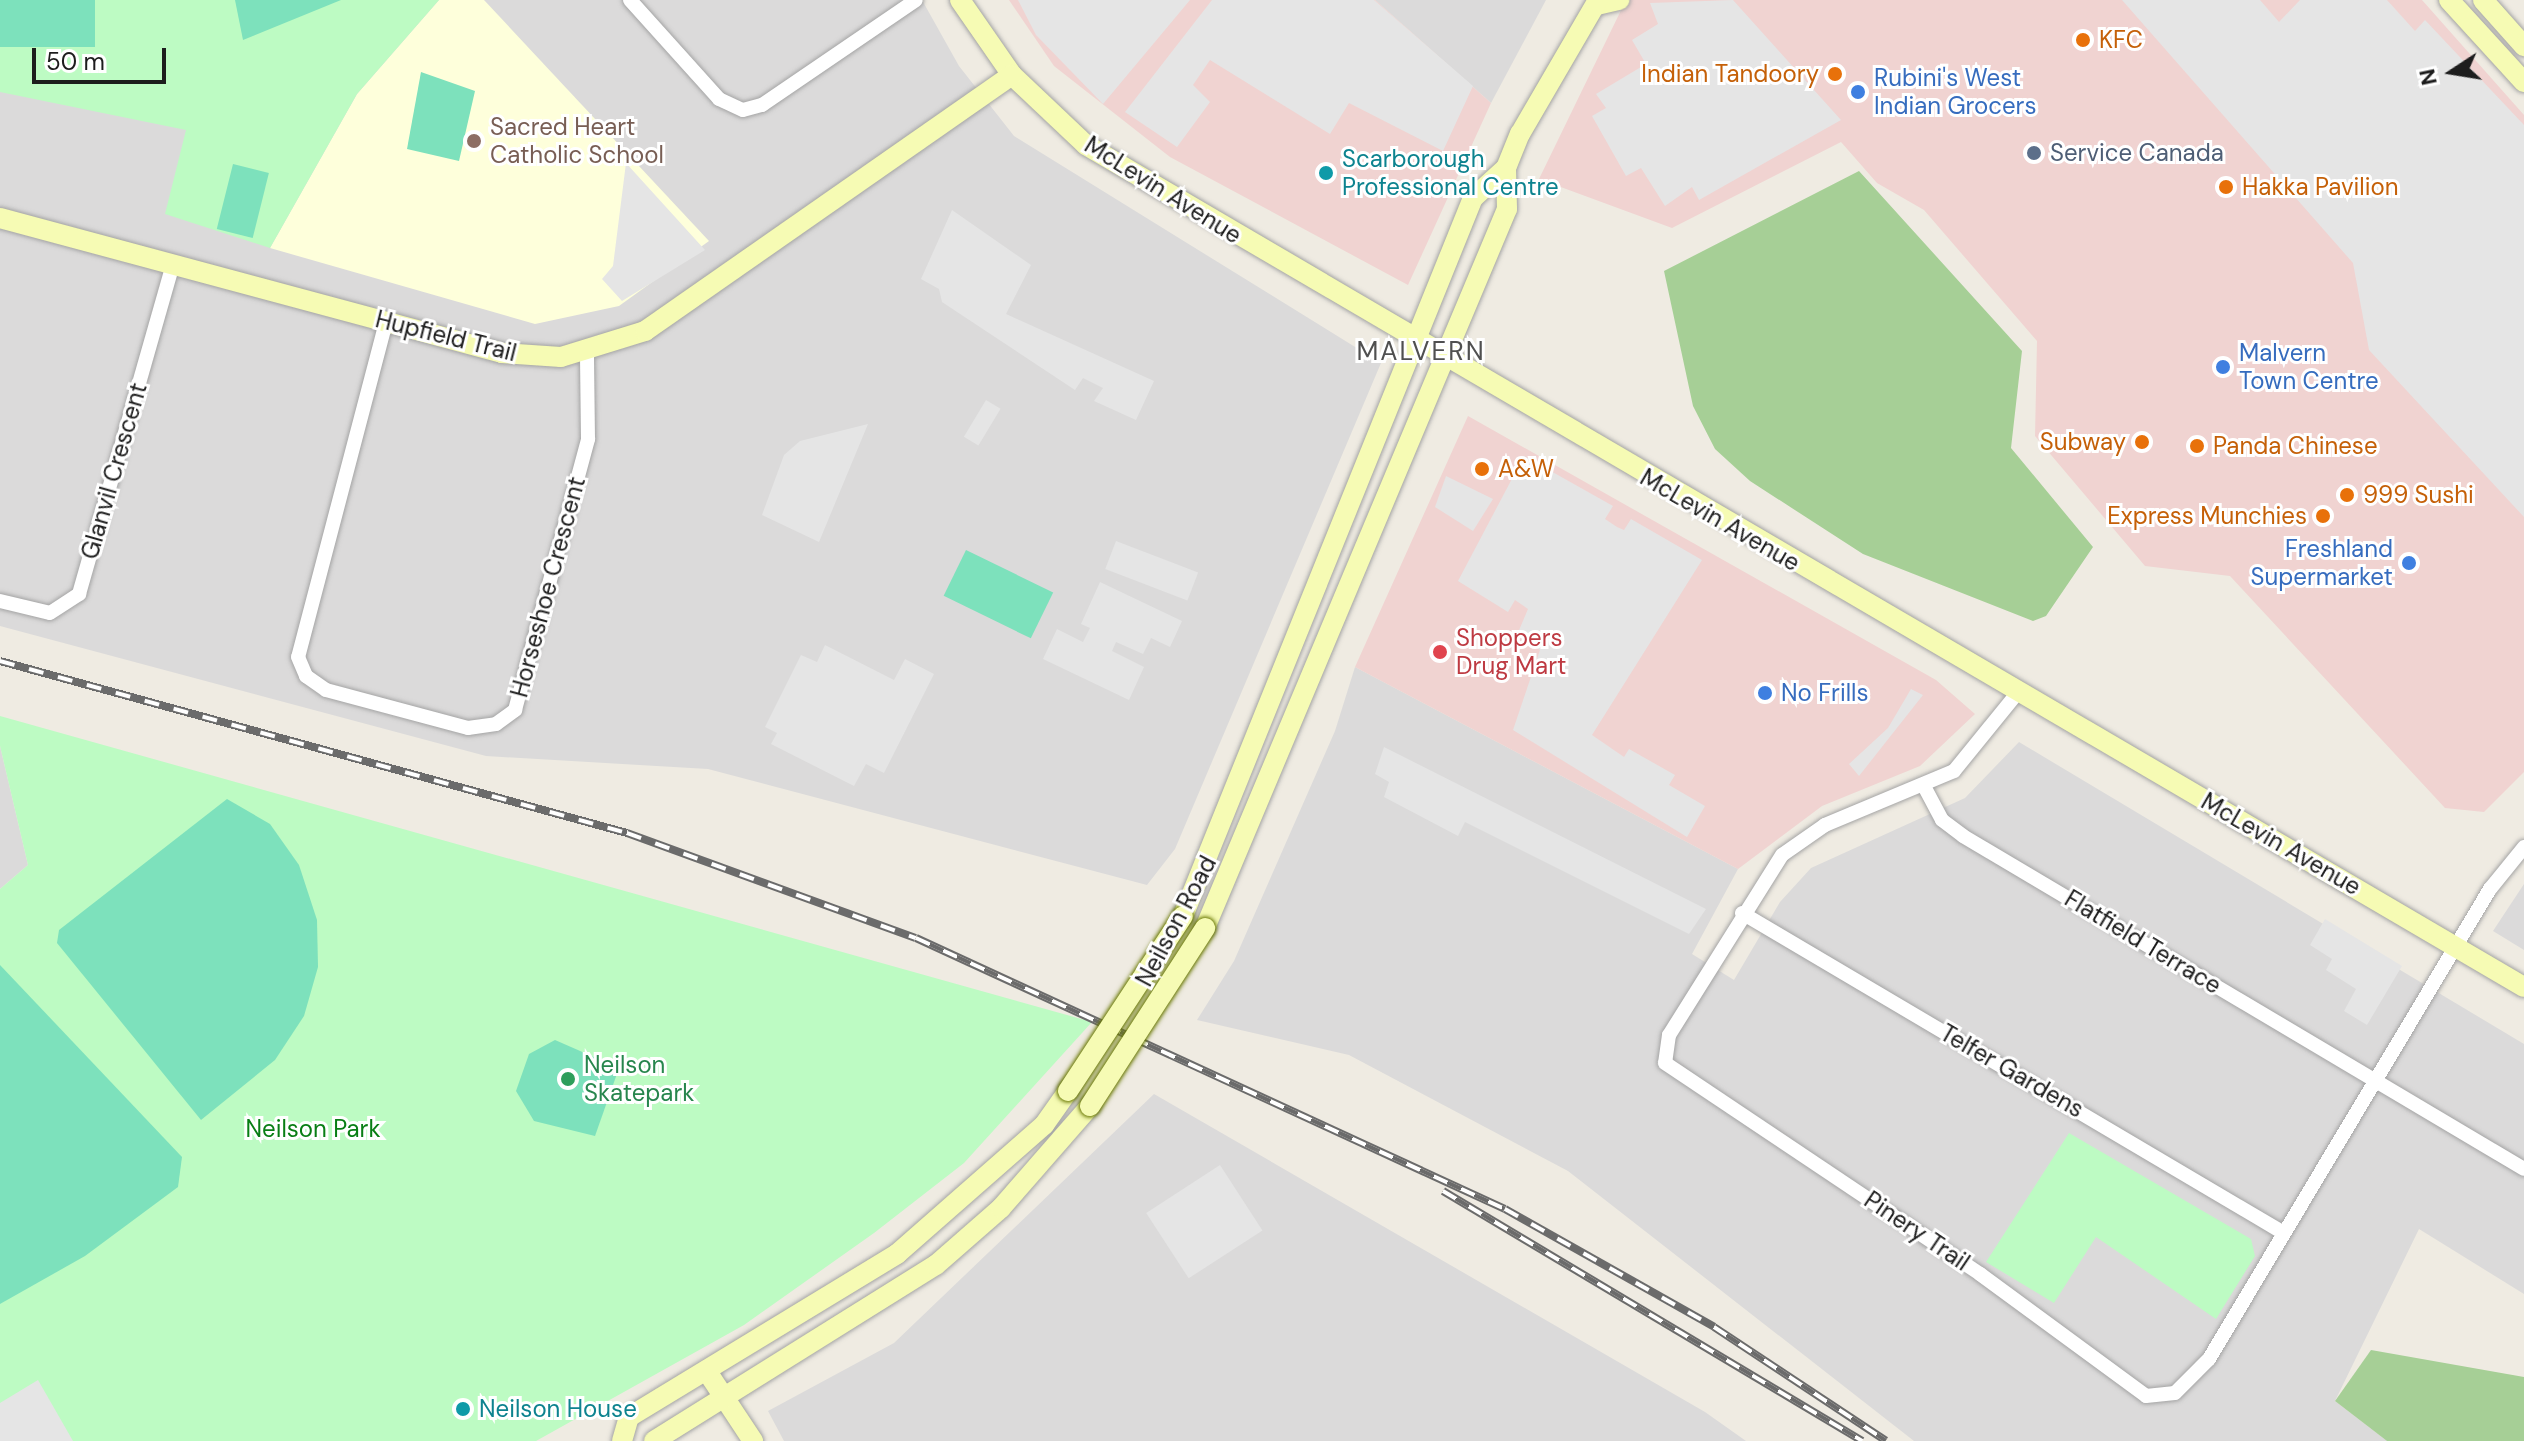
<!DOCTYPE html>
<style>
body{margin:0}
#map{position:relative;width:2524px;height:1441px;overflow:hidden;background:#efebe2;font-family:"DM Sans",sans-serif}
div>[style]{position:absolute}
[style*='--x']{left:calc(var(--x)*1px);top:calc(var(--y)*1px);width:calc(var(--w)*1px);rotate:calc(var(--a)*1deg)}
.residential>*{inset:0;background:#dbdada}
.commercial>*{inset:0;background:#f0d3d1}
.education>*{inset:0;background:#feffdb}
.forest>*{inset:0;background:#a6cf96}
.park>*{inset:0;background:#bdfbc3}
.pitch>*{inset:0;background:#7de1bc;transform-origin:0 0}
.parking>*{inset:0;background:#e5e5e5;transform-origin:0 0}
.roads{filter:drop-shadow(0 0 2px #a4a4a4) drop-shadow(0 0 2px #a4a4a4)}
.street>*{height:14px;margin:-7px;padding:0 7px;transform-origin:7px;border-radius:7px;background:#fff}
.secondary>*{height:20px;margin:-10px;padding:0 10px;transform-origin:10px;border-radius:10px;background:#f6fbb4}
.rail>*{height:8px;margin-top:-4px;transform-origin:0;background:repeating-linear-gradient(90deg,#fff 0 15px,#6b6b6b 0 30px);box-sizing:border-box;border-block:2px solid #6b6b6b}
.bridges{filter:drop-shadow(0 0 2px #687701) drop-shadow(0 0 2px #687701)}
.secondary-bridge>*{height:20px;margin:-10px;padding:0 10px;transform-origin:10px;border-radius:10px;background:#f6fbb4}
.dots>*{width:22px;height:22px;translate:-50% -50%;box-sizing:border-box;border:4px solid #fff;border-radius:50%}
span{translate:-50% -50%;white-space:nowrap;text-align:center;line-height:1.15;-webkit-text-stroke:6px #fff;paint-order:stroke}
.food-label{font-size:24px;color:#c56008}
.left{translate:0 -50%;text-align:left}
.right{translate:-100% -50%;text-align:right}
.shop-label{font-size:24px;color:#366cbe}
.education-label{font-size:24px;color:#785e54}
.service-label{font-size:24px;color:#4e5e75}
.culture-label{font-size:24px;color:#0d838f}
.street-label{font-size:24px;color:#1d1d1d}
.health-label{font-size:24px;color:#be3a42}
.leisure-label{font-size:24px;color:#27864d}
.park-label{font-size:24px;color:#087e14}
.neighbourhood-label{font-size:26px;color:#505050;letter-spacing:2px}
.north{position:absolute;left:2412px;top:32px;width:80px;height:80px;-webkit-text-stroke:6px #fff;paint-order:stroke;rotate:258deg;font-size:22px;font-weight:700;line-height:32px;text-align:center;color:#1d1d1d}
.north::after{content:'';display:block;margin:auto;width:28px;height:36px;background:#1d1d1d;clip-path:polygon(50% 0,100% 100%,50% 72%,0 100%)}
.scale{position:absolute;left:32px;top:48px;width:134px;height:36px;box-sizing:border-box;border:4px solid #1d1d1d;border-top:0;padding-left:10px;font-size:24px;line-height:28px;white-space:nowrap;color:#1d1d1d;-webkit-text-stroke:6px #fff;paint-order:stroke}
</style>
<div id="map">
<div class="residential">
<div style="clip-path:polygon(0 0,922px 0,959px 66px,1014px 136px,1381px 363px,1175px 849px,1147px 885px,708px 769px,486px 756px,0 626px)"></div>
<div style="clip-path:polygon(1375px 0,1546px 0,1491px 103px)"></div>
<div style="clip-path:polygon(1355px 667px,1738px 869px,1692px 954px,1734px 980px,1780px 902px,1811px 868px,1965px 798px,2019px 742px,2524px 1044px,2524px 1294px,2419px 1229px,2335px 1401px,2387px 1441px,1914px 1441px,1568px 1171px,1349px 1055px,1197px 1020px,1234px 961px,1335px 731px)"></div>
<div style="clip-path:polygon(0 746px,28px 865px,0 889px)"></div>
<div style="clip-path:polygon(2524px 884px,2524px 950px,2493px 931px)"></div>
<div style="clip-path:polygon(1154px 1094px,1705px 1412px,1746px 1441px,784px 1441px,768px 1411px,894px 1343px)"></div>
</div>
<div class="commercial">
<div style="clip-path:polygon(1009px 0,1375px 0,1491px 103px,1408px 285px,1170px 157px,1054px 66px)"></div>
<div style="clip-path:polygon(1626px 0,2422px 0,2524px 115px,2524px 772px,2484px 812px,2445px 808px,2230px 576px,2145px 566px,2035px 436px,2037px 341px,1924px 210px,1877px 183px,1841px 142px,1672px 228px,1539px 179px)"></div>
<div style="clip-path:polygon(1468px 416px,1936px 680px,1975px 714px,1920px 766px,1822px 806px,1738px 869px,1355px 667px)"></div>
</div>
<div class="education">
<div style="clip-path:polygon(439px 0,484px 0,709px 241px,619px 306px,535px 324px,270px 248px,357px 94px)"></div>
</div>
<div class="forest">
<div style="clip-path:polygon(1859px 171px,2022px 351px,2011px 448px,2093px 547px,2046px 616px,2033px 621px,1863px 554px,1750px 481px,1715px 449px,1693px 406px,1664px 271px)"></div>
<div style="clip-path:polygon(2371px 1350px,2524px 1377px,2524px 1441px,2387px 1441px,2335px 1401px)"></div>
</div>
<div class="park">
<div style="clip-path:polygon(0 0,439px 0,357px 94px,270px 248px,165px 214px,186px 130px,0 92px)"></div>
<div style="clip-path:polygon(0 716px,1092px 1022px,964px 1163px,874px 1233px,744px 1325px,536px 1441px,0 1441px,0 889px,28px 865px,0 746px)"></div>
<div style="clip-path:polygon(2069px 1133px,2251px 1239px,2255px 1256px,2216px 1319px,2096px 1237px,2054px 1303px,1986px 1262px)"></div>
</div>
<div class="pitch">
<div style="left:0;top:0;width:95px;height:47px"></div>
<div style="clip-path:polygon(235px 0,341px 0,243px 40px)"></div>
<div style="clip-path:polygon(421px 72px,475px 91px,459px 161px,407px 149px)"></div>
<div style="left:233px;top:164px;width:37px;height:67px;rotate:14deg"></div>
<div style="left:966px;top:550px;width:97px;height:51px;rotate:26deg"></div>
<div style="clip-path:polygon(227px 799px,270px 824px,299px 865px,317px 920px,318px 967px,304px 1016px,275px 1060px,201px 1120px,57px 943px,59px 930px)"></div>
<div style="clip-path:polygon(0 965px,182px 1157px,178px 1187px,85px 1256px,0 1304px)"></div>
<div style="clip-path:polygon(555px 1040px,619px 1068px,595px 1136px,534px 1121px,516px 1091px,529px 1054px)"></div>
</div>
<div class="parking">
<div style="clip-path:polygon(1018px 0,1190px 0,1103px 104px,1036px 35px)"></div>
<div style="clip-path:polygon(1212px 0,1374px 0,1473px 86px,1443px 151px,1349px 103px,1330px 134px,1210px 60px,1193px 85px,1210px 102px,1177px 147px,1125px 112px)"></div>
<div style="clip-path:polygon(1733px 0,1841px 120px,1699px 200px,1692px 187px,1665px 206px,1641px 168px,1626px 176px,1592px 116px,1606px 108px,1596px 94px,1646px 64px,1632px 40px,1658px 24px,1650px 3px)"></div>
<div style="clip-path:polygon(2122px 0,2260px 0,2279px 22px,2300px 0,2387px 0,2415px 31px,2425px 20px,2524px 125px,2524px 517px,2369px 350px,2353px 263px)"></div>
<div style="clip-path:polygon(626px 163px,705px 250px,622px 301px,602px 279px,613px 266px)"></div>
<div style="clip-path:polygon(952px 210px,1031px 265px,1006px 314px,1154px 381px,1136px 420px,1094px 401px,1103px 388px,1083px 378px,1075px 390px,942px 302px,939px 289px,921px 279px)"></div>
<div style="left:986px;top:400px;width:17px;height:43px;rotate:31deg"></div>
<div style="clip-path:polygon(868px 424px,819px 542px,762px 515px,784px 455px,800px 441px)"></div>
<div style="clip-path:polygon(1524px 456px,1613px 506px,1605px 519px,1617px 527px,1624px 530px,1631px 519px,1702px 560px,1592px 735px,1624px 757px,1629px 749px,1675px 775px,1669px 785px,1705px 806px,1687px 837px,1513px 730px,1540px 650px,1517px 635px,1528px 609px,1515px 600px,1508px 612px,1458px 581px)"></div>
<div style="clip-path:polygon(1446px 476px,1493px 499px,1473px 531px,1435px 507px)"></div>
<div style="left:1116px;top:541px;width:88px;height:30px;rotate:21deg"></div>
<div style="clip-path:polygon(1100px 582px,1182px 621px,1170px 647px,1151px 638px,1143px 654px,1116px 642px,1112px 651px,1144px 667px,1129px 700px,1043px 659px,1057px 629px,1083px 642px,1090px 628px,1081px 624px)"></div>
<div style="clip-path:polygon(825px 645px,894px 680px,905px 659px,934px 674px,884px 773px,866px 764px,854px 786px,771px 744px,777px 733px,765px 727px,801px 655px,817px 662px)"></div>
<div style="clip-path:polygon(1911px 689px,1923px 695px,1859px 776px,1849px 764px,1888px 728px)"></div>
<div style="clip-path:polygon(1384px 747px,1706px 909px,1689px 934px,1465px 822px,1458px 836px,1384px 797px,1389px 782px,1375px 774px)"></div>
<div style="clip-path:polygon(2325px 919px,2402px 966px,2367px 1025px,2344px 1011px,2356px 989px,2326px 970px,2332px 959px,2310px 945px)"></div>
<div style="left:1220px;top:1165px;width:78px;height:88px;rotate:57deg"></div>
<div style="clip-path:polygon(38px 1380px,73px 1441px,0 1441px,0 1403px)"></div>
</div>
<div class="roads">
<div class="street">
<div style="--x:630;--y:0;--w:133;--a:48"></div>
<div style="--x:719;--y:99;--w:26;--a:25"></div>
<div style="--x:743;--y:110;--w:20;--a:-15"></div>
<div style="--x:762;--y:105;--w:186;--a:-34.3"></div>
<div style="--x:386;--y:322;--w:346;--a:104.7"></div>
<div style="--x:298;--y:657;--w:21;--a:67"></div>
<div style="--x:306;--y:676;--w:24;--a:35"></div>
<div style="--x:326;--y:690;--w:147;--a:15"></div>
<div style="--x:468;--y:728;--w:28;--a:-8"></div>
<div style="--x:496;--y:724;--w:24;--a:-36"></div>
<div style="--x:515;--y:710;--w:281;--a:-74.9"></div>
<div style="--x:588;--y:439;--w:86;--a:-90.7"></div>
<div style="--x:0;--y:601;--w:51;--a:13.5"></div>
<div style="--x:50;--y:613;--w:35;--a:-33"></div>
<div style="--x:79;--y:594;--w:342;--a:-74.1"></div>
<div style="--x:2019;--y:691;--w:103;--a:129.1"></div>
<div style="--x:1954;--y:771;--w:140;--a:157.3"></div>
<div style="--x:1825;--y:825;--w:52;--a:145.1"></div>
<div style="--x:1782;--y:855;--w:213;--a:122.1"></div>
<div style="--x:1669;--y:1035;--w:28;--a:98"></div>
<div style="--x:1665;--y:1063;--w:379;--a:33.8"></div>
<div style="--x:1980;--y:1274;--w:206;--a:36.3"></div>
<div style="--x:2146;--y:1396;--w:29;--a:-6"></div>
<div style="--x:2175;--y:1393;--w:48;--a:-45"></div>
<div style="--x:2209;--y:1359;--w:548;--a:-59.13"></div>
<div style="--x:2490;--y:889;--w:54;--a:-51"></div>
<div style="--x:1925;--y:788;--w:36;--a:62"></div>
<div style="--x:1942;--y:820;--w:26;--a:37"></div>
<div style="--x:1963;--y:836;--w:652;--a:30.69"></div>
<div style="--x:1742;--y:913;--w:627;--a:30.57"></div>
</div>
<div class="secondary">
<div style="--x:960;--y:0;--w:91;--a:55.3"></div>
<div style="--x:1012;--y:75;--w:102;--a:43.4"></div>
<div style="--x:1086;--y:145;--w:1666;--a:30.35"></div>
<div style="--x:2449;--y:0;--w:111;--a:47.6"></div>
<div style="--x:2483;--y:0;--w:62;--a:48.3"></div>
<div style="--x:1597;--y:5;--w:23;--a:-13"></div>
<div style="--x:0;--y:218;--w:520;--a:15.05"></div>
<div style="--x:502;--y:353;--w:59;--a:3.9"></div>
<div style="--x:561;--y:357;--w:88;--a:-17.2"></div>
<div style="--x:645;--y:331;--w:447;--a:-34.9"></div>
<div style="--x:1183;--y:916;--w:774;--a:-68.01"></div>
<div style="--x:1473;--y:198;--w:45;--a:-42.3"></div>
<div style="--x:1205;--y:928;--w:780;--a:-67.22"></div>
<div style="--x:1507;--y:209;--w:41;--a:-91.4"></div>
<div style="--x:1506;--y:168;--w:37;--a:-68"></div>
<div style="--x:1520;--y:134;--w:155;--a:-59.8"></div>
<div style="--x:708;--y:1373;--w:82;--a:56.5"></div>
<div style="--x:622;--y:1441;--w:25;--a:-74"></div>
<div style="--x:629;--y:1417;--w:314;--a:-31.3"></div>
<div style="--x:897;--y:1254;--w:196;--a:-41.3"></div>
<div style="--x:1044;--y:1125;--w:42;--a:-54.8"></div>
<div style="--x:654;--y:1441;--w:332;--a:-32"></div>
<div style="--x:936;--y:1265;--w:86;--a:-41.2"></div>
<div style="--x:1001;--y:1208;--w:135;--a:-48.9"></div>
</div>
</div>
<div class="rail">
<div style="--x:0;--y:661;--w:650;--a:15.34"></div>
<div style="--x:627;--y:833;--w:307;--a:20"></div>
<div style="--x:916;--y:938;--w:648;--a:24.71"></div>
<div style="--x:1505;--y:1209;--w:240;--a:29.4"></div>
<div style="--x:1714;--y:1327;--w:206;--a:33.5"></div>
<div style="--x:1443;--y:1191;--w:488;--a:30.8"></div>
</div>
<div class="bridges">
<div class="secondary-bridge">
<div style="--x:1068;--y:1091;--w:209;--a:-56.7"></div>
<div style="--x:1090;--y:1106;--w:212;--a:-57.1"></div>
</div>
</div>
<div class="dots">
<div style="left:2083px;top:40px;background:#e8710a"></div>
<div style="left:1835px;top:74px;background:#e8710a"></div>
<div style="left:1858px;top:92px;background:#3f7fe0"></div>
<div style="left:474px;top:141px;background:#8d6e63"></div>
<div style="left:2034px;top:153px;background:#5c6f8a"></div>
<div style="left:1326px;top:173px;background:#0f9aa8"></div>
<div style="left:2226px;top:187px;background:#e8710a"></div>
<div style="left:2223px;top:367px;background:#3f7fe0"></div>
<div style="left:2142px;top:442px;background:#e8710a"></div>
<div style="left:2197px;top:446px;background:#e8710a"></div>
<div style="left:1482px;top:469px;background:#e8710a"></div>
<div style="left:2347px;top:495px;background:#e8710a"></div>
<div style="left:2323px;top:516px;background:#e8710a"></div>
<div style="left:2409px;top:563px;background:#3f7fe0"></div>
<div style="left:1440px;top:652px;background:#e0444e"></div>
<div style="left:1765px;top:693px;background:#3f7fe0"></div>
<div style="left:568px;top:1079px;background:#2e9e5b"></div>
<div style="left:463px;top:1409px;background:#0f9aa8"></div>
</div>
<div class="food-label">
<span class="left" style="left:2099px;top:40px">KFC</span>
<span class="right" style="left:1819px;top:74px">Indian Tandoory</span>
<span class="left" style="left:2242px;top:187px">Hakka Pavilion</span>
<span class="right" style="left:2126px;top:442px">Subway</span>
<span class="left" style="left:2213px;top:446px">Panda Chinese</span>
<span class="left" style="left:1498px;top:469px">A&amp;W</span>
<span class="left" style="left:2363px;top:495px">999 Sushi</span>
<span class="right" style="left:2307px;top:516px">Express Munchies</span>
</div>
<div class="shop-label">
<span class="left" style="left:1874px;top:92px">Rubini's West<br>Indian Grocers</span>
<span class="left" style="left:2239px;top:367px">Malvern<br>Town Centre</span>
<span class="right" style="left:2393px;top:563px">Freshland<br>Supermarket</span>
<span class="left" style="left:1781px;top:693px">No Frills</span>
</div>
<div class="education-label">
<span class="left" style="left:490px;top:141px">Sacred Heart<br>Catholic School</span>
</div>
<div class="service-label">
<span class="left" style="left:2050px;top:153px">Service Canada</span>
</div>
<div class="culture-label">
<span class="left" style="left:1342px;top:173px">Scarborough<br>Professional Centre</span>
<span class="left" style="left:479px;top:1409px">Neilson House</span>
</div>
<div class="street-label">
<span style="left:1163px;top:190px;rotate:32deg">McLevin Avenue</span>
<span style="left:446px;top:336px;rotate:14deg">Hupfield Trail</span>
<span style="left:114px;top:471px;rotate:-74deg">Glanvil Crescent</span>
<span style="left:1720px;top:520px;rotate:30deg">McLevin Avenue</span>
<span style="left:548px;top:587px;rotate:-75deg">Horseshoe Crescent</span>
<span style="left:2281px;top:844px;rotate:30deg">McLevin Avenue</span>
<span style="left:1176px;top:921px;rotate:-62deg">Neilson Road</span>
<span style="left:2143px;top:942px;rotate:31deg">Flatfield Terrace</span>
<span style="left:2012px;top:1071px;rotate:30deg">Telfer Gardens</span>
<span style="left:1917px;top:1231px;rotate:34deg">Pinery Trail</span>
</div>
<div class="health-label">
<span class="left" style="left:1456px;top:652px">Shoppers<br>Drug Mart</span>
</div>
<div class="leisure-label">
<span class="left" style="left:584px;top:1079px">Neilson<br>Skatepark</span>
</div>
<div class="park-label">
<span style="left:313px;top:1129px">Neilson Park</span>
</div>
<div class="neighbourhood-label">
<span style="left:1421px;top:352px">MALVERN</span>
</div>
<div class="north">N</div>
<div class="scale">50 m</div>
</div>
